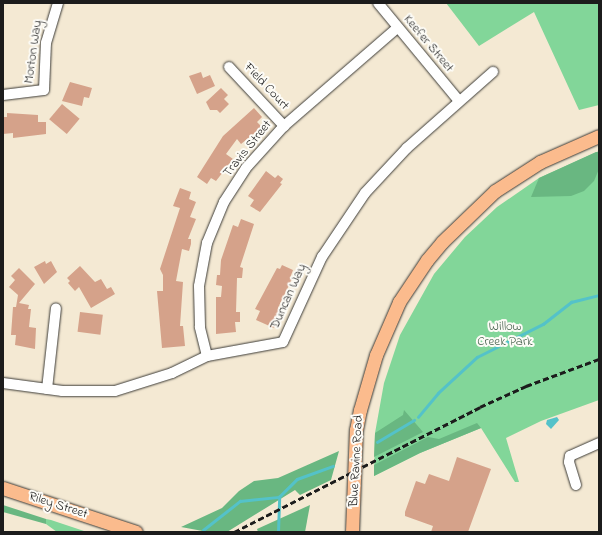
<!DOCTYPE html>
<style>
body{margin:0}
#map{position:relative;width:602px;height:535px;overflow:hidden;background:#f4e9d3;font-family:"Indie Flower",sans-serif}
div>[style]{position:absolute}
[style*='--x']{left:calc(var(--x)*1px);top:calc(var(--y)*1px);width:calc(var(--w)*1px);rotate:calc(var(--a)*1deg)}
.green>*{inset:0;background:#82d699}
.forest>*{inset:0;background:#69b781}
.water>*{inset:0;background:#54c2c9}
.stream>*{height:2.5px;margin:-1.25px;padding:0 1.25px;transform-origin:1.25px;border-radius:1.25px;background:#54c2c9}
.building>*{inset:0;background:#d5a28a;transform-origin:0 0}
.roads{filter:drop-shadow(0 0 1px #3c3b37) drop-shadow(0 0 1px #3c3b37)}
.minor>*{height:10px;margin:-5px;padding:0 5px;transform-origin:5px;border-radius:5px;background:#fff}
.major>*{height:13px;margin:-6.5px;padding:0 6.5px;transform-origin:6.5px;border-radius:6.5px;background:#fbbb8d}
.rail>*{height:2.5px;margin-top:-1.25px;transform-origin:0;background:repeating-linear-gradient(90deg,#1c1c1c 0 6px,transparent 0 9px)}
span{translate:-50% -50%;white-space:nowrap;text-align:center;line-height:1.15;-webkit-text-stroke:4px #fdfcf7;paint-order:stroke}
.street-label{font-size:13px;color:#1c1c1c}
.park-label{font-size:13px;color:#405d48}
.frame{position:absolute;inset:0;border:4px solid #1c1c1c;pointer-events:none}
</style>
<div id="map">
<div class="green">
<div style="clip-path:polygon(446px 3px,599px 3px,599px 105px,579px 110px,534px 12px,479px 46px)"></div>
<div style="clip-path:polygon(599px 151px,599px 400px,541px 421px,506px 438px,519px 482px,515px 482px,481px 428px,420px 453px,374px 476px,375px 433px,384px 383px,400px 335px,434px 274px,465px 237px,497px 207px,539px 178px)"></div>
<div style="clip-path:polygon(46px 519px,51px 520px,87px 532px,57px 532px,46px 524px)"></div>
</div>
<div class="forest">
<div style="clip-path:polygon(596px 152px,599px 152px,599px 169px,594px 181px,584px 191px,571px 196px,531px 197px,539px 178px)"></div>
<div style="clip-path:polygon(404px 410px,423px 432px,374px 457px,375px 433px,403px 415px)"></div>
<div style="clip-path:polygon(477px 423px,481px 428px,420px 453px,374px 476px,374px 465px,428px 437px,439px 439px)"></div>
<div style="clip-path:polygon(339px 451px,331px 480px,300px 495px,295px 490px,227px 532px,208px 532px,181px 527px,222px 508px,239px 491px,254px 481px,278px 478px)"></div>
<div style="clip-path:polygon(3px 505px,46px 519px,46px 524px,3px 512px)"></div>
<div style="clip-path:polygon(310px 505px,305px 532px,258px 532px,257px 529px)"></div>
</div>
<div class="water">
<div style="clip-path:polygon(557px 417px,559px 420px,551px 429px,546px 424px,547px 420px)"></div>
</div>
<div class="stream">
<div style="--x:418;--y:417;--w:31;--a:-50"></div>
<div style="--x:438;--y:393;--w:53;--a:-42.7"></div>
<div style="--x:477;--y:357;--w:74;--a:-26.6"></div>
<div style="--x:543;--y:324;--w:36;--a:-38"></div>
<div style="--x:571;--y:302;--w:29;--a:-14"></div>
<div style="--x:377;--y:442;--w:43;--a:-30.7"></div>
<div style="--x:203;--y:530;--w:47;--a:-38.1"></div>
<div style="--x:240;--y:501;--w:39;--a:-6"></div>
<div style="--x:279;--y:497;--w:25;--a:-45"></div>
<div style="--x:297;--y:479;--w:38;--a:-20"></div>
<div style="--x:278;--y:532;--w:35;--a:-88"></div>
</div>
<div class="building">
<div style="clip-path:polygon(201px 72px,203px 78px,210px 75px,215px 86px,197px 94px,189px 76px)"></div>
<div style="clip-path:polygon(70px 82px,92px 88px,89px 98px,84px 97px,82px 106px,62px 101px)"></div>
<div style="clip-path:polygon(221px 88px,228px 95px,224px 99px,229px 104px,220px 113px,217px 110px,210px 110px,206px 102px)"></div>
<div style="left:62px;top:104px;width:23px;height:20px;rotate:40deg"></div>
<div style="clip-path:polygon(254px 108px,262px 117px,257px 122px,262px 127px,241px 144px,237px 139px,226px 154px,233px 159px,216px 181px,211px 178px,207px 184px,197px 177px,223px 136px)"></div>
<div style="clip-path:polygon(7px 113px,38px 115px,38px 122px,46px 122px,46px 134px,13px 138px,13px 133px,3px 134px,3px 117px,7px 117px)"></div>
<div style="clip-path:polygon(266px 171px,275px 178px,278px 175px,283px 179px,280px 183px,282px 184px,260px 212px,250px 206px,254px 200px,248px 196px)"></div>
<div style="clip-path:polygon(180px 188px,191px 192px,189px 199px,196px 202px,190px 217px,196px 219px,188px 239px,191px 239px,191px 244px,189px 251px,182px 249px,176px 281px,183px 282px,180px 326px,183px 326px,185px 346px,162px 348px,157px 291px,163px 291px,163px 275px,160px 269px,180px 208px,173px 206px)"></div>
<div style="clip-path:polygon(241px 219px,254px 224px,240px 267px,243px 268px,242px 278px,237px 278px,236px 312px,240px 312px,240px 322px,235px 322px,236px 332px,216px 334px,216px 297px,221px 297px,222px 286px,216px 285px,217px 275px,220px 275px,221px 260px,233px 225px,238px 227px)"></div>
<div style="clip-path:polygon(45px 261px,46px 264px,51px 261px,57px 272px,44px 284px,34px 267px)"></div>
<div style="clip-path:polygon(282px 265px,293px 270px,290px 278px,292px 279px,278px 308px,280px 309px,274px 328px,256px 320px,260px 311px,255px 309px,277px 268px,280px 269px)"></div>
<div style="clip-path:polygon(80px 266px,95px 282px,101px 279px,107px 289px,111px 287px,115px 294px,91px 308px,79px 287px,75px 291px,68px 283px,70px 281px,67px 278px)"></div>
<div style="clip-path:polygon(19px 268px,35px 284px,19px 303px,29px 305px,28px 309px,31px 309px,29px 327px,36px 328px,35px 349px,15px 345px,16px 335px,11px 335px,13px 307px,16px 307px,18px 295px,9px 287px,15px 280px,11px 276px)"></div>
<div style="left:80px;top:312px;width:23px;height:20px;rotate:7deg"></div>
<div style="clip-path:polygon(457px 457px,491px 469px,468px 532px,431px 532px,433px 526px,405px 516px,405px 512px,416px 481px,425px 484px,429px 474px,449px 481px)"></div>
</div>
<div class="roads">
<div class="minor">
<div style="--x:378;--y:3;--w:127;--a:50.4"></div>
<div style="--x:229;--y:67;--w:81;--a:47"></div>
<div style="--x:3;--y:95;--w:41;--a:-7"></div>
<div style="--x:44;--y:90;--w:47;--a:-87.6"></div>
<div style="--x:46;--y:43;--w:42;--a:-73.3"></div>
<div style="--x:207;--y:356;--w:30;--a:-104"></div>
<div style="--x:200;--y:327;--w:41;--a:-91.4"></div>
<div style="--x:199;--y:286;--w:44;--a:-79.5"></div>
<div style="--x:207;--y:243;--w:44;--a:-67.5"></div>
<div style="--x:224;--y:202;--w:40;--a:-57.1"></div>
<div style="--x:246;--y:168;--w:57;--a:-47.9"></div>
<div style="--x:284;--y:126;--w:150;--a:-40.9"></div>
<div style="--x:3;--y:383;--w:60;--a:7.7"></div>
<div style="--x:62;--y:391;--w:53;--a:0"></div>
<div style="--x:115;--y:391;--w:60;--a:-17.5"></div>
<div style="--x:172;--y:373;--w:39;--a:-26"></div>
<div style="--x:207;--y:356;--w:77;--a:-10.4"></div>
<div style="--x:283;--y:342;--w:94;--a:-65.4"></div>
<div style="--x:322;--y:257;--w:77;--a:-56.1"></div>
<div style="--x:365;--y:193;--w:62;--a:-47"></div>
<div style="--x:407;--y:148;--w:115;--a:-41.5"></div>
<div style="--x:47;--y:389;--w:81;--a:-83.7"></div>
<div style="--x:576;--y:485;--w:24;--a:-107"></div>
<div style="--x:569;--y:462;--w:6;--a:-81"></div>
<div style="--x:570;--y:456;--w:32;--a:-24"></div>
</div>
<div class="major">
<div style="--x:3;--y:488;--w:140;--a:18.3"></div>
<div style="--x:352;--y:532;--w:102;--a:-87.8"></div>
<div style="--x:356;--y:430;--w:20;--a:-79"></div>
<div style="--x:360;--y:410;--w:57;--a:-73.8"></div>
<div style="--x:376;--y:355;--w:58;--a:-66.5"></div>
<div style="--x:399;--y:302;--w:50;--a:-56.3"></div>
<div style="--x:427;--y:260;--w:23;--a:-50"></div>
<div style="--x:442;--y:242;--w:74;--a:-43.9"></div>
<div style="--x:495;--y:191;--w:54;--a:-32.8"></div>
<div style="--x:540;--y:162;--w:64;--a:-23.8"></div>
</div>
</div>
<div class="rail">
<div style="--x:234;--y:532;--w:276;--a:-26.9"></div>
<div style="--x:480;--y:407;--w:51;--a:-24.5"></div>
<div style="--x:526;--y:386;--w:78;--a:-20.3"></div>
</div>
<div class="street-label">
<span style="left:428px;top:44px;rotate:50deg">Keefer Street</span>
<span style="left:34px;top:52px;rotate:-82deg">Morton Way</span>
<span style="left:266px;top:87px;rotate:47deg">Field Court</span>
<span style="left:248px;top:149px;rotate:-51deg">Travis Street</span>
<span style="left:289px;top:297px;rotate:-66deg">Duncan Way</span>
<span style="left:357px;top:461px;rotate:-87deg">Blue Ravine Road</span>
<span style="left:58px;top:506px;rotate:18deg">Riley Street</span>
</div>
<div class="park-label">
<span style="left:505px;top:335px">Willow<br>Creek Park</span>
</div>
<div class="frame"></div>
</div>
